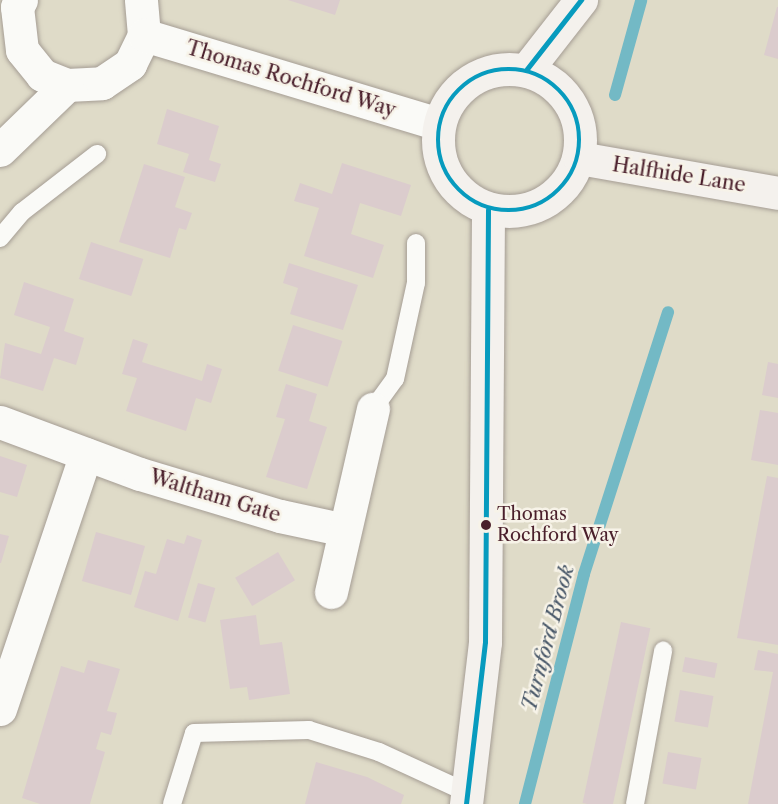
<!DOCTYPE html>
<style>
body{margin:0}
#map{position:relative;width:778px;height:804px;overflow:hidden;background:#dfdbc8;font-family:"Libre Caslon Text",serif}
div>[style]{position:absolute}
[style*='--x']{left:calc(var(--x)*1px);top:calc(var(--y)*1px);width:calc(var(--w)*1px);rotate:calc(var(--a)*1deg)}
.stream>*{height:12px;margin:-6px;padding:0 6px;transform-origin:6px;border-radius:6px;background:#73b9c5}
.building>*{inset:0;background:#dbcccd;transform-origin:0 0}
.roads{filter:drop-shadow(0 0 2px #a59d94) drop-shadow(0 0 2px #a59d94)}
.lane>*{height:18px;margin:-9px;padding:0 9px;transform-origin:9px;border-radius:9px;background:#fafaf7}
.street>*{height:33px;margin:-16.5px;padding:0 16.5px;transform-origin:16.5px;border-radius:16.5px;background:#fafaf7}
.secondary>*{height:33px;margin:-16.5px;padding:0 16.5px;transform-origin:16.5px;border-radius:16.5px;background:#f4f1ed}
.secondary>.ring{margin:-16.5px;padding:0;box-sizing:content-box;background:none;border:33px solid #f4f1ed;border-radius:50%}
.bus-1>*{height:4.5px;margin:-2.25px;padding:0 2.25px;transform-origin:2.25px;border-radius:2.25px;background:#079bbe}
.bus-1>.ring{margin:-2.25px;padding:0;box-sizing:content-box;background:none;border:4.5px solid #079bbe;border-radius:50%}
.dots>*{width:16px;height:16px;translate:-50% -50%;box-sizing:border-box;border:3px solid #f7f3e8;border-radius:50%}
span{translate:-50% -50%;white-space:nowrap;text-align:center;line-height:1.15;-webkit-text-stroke:5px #f7f3e8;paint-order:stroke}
.bus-label{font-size:18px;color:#4a1f2b}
.left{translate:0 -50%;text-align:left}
.street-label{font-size:20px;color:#4a1f2b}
.water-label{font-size:21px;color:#485768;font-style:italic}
</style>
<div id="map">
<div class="stream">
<div style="--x:615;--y:95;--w:98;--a:-74.5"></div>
<div style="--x:525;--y:804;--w:237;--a:-75.6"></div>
<div style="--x:584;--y:574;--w:275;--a:-72.2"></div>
</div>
<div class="building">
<div style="clip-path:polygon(288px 0,340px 0,335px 15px)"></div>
<div style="clip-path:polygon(777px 7px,778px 7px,778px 59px,764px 55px)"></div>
<div style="clip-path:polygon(167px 109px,219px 126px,209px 160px,221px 164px,215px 182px,183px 172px,189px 154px,157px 144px)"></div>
<div style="clip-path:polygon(342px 163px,411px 185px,401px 216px,360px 203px,351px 234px,384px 245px,373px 278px,304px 256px,319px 208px,294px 201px,300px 183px,332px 194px)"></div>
<div style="clip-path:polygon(144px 164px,185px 177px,175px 207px,192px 213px,186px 230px,179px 228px,170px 258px,119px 242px)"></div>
<div style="left:91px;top:242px;width:55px;height:39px;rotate:18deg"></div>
<div style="clip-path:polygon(289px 263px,358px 285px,343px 330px,290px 314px,298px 288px,283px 283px)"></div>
<div style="clip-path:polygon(24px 282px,74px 299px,64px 331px,84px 338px,76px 365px,54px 358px,43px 391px,0 378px,5px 343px,41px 354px,50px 327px,14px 315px)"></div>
<div style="left:293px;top:325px;width:52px;height:48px;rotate:18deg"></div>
<div style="clip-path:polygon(133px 339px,148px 344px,142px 362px,202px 381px,207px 364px,222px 369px,211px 403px,196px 398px,186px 431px,126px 411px,137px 378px,122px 374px)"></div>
<div style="clip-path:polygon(768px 362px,778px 364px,778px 398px,762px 395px)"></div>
<div style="clip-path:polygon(286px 384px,317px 394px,309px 421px,327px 427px,307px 489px,266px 477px,285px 419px,276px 417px)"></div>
<div style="clip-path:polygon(760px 410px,778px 413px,778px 465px,751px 460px)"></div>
<div style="clip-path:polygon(0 456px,27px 465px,17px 497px,0 492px)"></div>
<div style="clip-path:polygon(767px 476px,778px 478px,778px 645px,737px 638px)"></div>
<div style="left:96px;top:532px;width:51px;height:51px;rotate:16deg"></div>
<div style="clip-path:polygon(0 534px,9px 536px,1px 563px,0 563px)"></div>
<div style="clip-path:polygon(187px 535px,202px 540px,178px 621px,134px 607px,145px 571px,156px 574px,167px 539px,184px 544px)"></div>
<div style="left:278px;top:552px;width:33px;height:50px;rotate:59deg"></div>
<div style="left:198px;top:583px;width:18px;height:36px;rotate:16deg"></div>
<div style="clip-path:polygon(256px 615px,260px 645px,282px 642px,290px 694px,249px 700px,247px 687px,230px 689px,220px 620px)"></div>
<div style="left:621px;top:622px;width:30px;height:185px;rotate:12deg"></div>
<div style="clip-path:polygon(758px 650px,778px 654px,778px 804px,748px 804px,773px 672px,754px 670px)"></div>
<div style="left:685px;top:657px;width:33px;height:15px;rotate:11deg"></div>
<div style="clip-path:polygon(88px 660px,120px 669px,107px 711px,117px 713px,111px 735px,101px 732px,96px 749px,105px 752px,90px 804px,40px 804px,22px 798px,61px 666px,84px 673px)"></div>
<div style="left:680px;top:690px;width:34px;height:32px;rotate:10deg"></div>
<div style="left:668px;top:752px;width:34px;height:32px;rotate:10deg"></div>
<div style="clip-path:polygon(316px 762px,367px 777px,404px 795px,401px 804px,305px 804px)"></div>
</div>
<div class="roads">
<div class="lane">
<div style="--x:0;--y:238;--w:34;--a:-50"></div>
<div style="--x:22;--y:212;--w:95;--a:-37.7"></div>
<div style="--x:373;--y:409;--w:37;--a:-54"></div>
<div style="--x:395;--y:379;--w:98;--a:-77.7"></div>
<div style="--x:416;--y:283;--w:40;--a:-90"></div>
<div style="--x:172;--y:804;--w:74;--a:-72.8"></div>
<div style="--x:194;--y:733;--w:115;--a:-1.5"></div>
<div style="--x:309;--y:730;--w:73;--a:17.4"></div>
<div style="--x:379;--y:752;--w:98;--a:24.7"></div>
<div style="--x:635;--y:804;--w:156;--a:-79.6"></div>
</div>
<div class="street">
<div style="--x:21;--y:0;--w:8;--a:120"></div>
<div style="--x:17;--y:7;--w:43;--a:83.4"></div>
<div style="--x:22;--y:50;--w:32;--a:51"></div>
<div style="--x:42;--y:75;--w:27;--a:22"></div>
<div style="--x:67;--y:85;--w:35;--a:-3"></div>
<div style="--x:102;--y:83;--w:34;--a:-34"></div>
<div style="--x:130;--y:64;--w:32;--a:-64"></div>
<div style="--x:144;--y:35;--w:35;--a:-95"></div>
<div style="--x:144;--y:35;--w:307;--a:16.8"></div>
<div style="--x:0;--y:150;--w:93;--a:-44.1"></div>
<div style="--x:0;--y:422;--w:149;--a:20.4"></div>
<div style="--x:140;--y:474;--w:146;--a:16.7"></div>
<div style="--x:280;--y:516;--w:66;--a:12.2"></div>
<div style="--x:331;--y:592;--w:188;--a:-77.1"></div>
<div style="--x:0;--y:709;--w:269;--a:-71.4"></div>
</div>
<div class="secondary">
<div class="ring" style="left:438px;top:69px;width:109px;height:109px"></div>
<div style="--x:527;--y:69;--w:88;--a:-52"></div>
<div style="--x:580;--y:158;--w:201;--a:10"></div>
<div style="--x:466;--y:804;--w:163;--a:-83.3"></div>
<div style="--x:485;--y:642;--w:432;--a:-89.6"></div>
</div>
</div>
<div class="bus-1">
<div class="ring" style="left:438px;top:69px;width:137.5px;height:137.5px"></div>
<div style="--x:527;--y:69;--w:88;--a:-52"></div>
<div style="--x:466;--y:804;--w:163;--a:-83.3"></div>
<div style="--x:485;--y:642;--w:432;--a:-89.6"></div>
</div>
<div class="dots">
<div style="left:486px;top:525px;background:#4a1f2b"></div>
</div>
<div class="bus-label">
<span class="left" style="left:497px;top:525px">Thomas<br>Rochford Way</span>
</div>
<div class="street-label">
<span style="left:291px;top:79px;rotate:17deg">Thomas Rochford Way</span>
<span style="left:679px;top:175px;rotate:9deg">Halfhide Lane</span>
<span style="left:215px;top:496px;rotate:17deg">Waltham Gate</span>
</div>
<div class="water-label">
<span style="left:548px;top:638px;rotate:-75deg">Turnford Brook</span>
</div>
</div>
